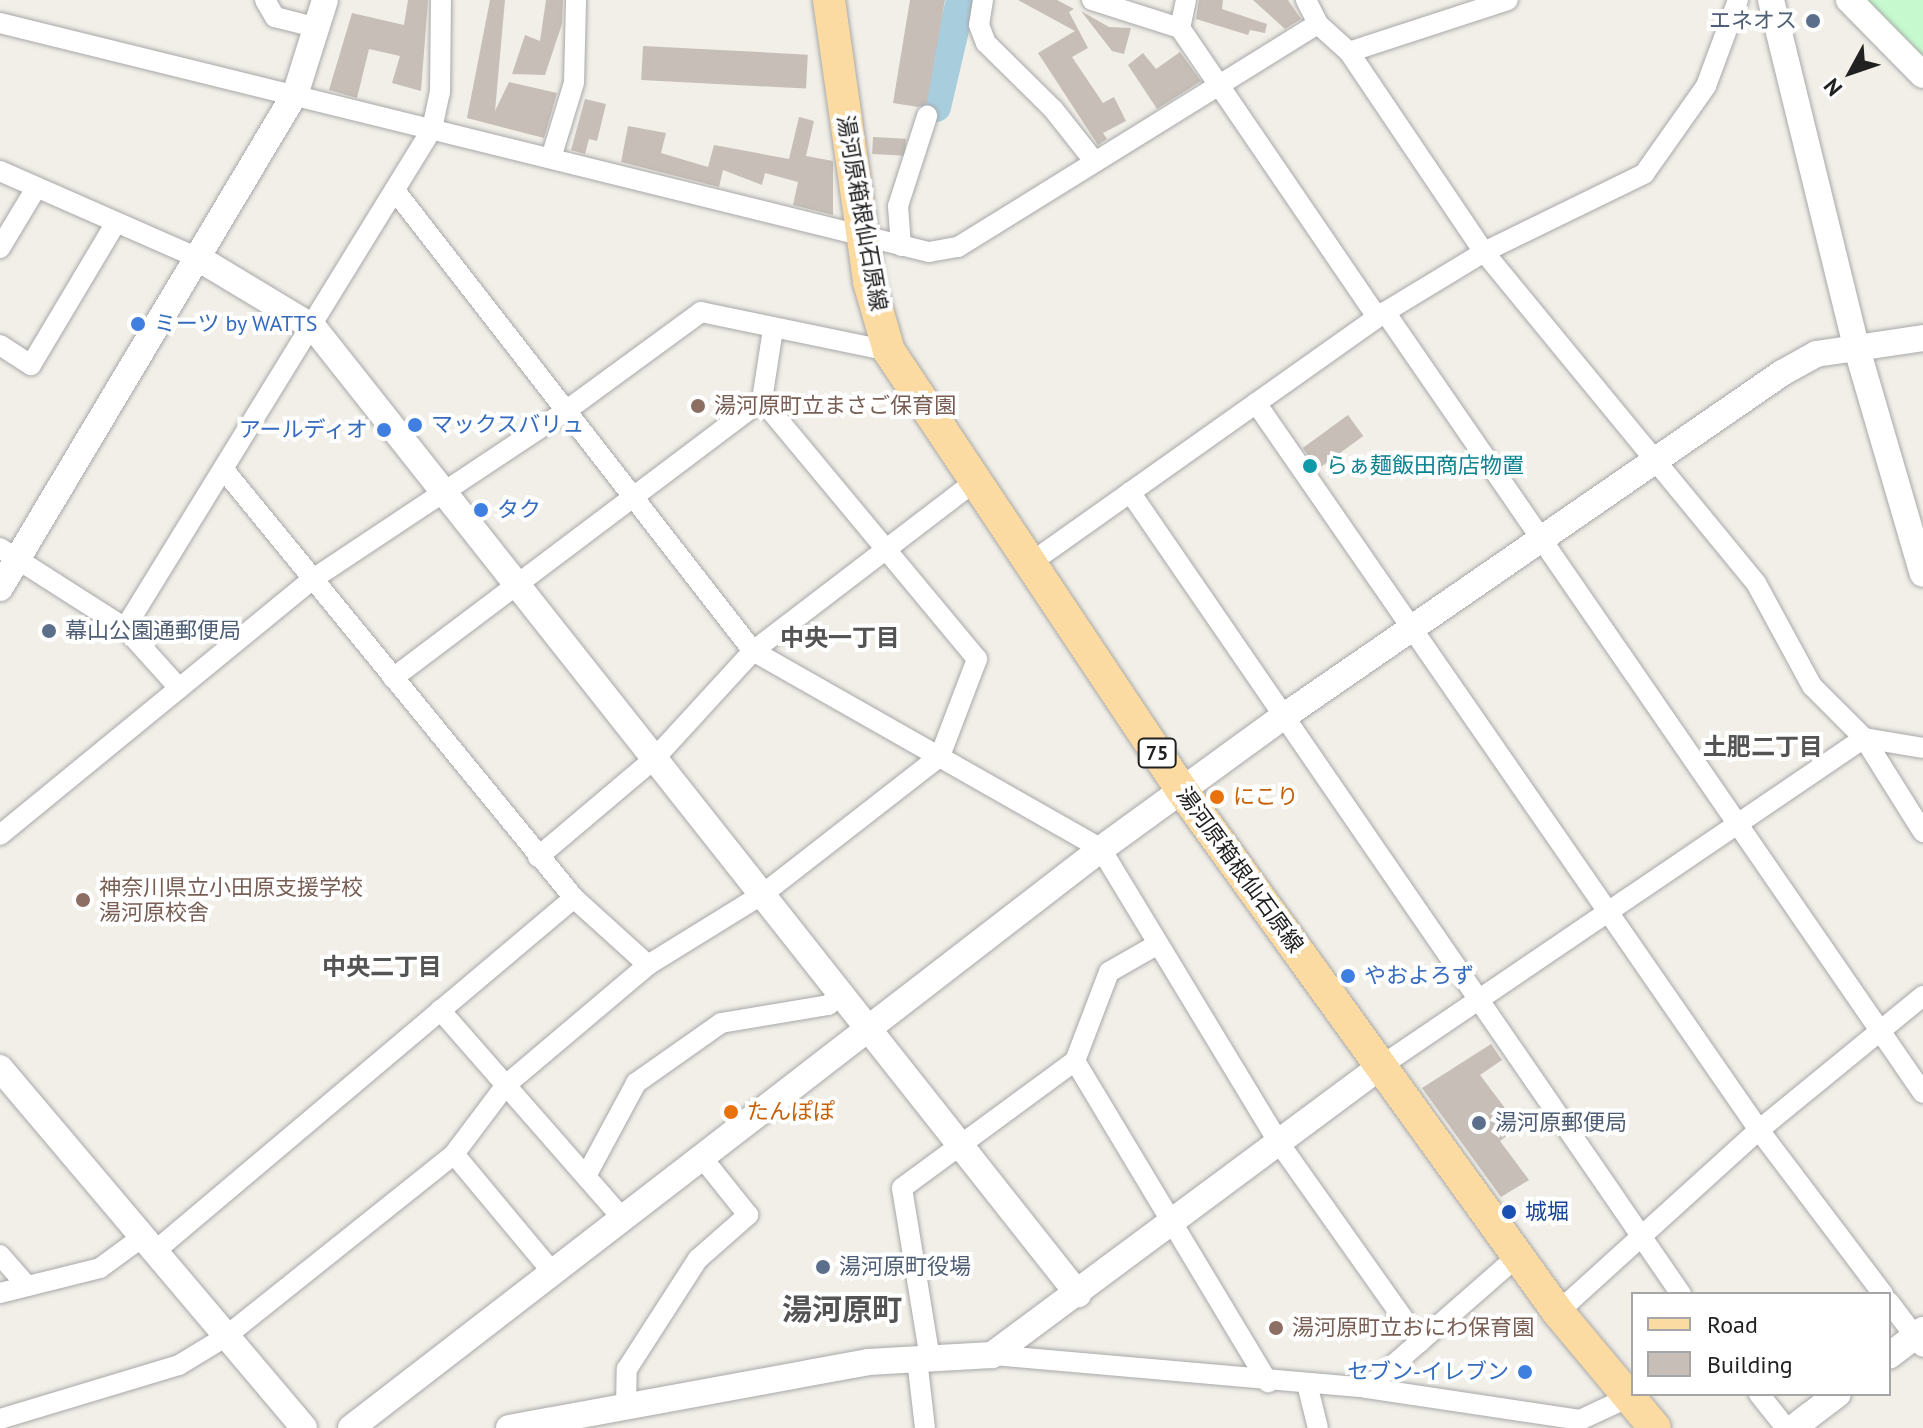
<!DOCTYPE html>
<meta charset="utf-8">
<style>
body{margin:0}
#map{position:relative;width:1923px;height:1428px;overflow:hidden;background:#f1efe8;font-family:"PT Sans","Noto Sans JP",sans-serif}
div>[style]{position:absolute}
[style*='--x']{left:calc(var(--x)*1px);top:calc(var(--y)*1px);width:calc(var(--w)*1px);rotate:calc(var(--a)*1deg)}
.park>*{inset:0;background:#c6face}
.river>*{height:30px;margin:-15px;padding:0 15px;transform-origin:15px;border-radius:15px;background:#a8cede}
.building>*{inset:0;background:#c6beb7;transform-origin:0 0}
.roads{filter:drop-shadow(0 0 2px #a8a8a8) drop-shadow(0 0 2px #a8a8a8)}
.minor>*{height:20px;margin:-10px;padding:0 10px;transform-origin:10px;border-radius:10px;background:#fff}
.tertiary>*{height:26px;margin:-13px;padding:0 13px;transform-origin:13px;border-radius:13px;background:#fff}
.primary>*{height:32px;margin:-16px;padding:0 16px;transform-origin:16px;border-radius:16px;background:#fcdba2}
.dots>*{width:22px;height:22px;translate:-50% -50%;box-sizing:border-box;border:4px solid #fff;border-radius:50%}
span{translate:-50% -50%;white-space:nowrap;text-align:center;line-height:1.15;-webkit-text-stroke:8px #fff;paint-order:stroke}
.shield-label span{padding:2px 6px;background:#fff;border:2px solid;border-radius:6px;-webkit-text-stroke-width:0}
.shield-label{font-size:20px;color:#212121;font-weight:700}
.service-label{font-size:22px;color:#4e5e75}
.right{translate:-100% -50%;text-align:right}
.left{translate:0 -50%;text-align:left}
.street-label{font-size:22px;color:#212121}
.shop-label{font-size:22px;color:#366cbe}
.education-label{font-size:22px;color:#785e54}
.culture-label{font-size:22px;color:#0d838f}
.food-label{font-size:22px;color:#c56008}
.transit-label{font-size:22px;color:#164399}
.neighbourhood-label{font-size:24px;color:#545454;font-weight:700}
.district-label{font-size:30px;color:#545454;font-weight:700}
.legend{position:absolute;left:1631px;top:1292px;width:260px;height:104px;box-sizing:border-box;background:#fff;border:2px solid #a6a6a6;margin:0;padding:10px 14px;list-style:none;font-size:24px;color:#212121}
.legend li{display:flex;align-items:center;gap:16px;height:40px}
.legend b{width:40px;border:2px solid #a6a6a6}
.north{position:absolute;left:1811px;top:32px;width:80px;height:80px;-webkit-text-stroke:6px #fff;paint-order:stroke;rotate:230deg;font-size:22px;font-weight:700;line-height:32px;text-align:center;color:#212121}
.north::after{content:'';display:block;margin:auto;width:28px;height:36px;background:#212121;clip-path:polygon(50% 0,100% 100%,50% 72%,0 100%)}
</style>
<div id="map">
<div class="park">
<div style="clip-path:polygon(1867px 0,1923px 0,1923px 57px)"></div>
</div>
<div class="river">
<div style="--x:936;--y:107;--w:110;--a:-76.8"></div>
</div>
<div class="building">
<div style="clip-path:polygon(408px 0,428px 0,421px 91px,392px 83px,400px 56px,369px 49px,357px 98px,329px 90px,352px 13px,404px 25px)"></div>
<div style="clip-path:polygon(490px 0,505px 0,495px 111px,509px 82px,557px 93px,544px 138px,467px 118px)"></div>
<div style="clip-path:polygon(546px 0,563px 0,562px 24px,545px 75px,512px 74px,525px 35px,540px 41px)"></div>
<div style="clip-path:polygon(910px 0,945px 0,927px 103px,918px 107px,893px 103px)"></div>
<div style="clip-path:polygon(1018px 0,1057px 0,1074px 9px,1069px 12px,1088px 48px,1072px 57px,1103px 103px,1114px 97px,1126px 121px,1103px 133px,1107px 139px,1098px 145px,1038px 53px,1075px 31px)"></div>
<div style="clip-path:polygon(1199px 0,1223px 0,1222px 9px,1267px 24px,1265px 33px,1250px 30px,1248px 35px,1196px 19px)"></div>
<div style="clip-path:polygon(1253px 0,1288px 0,1301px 19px,1285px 29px)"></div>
<div style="clip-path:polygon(1081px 11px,1109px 27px,1131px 28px,1124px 54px,1112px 51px)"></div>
<div style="left:643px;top:46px;width:165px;height:34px;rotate:3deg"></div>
<div style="clip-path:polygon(1180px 52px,1201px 81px,1157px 109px,1128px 65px,1143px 53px,1156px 69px)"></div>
<div style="clip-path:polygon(585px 99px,606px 104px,597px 141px,589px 139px,585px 154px,571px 150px)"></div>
<div style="clip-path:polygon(799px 117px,814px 121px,806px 156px,833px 161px,833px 215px,793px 205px,798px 182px,765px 173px,762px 185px,723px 170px,719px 187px,621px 162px,628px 126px,666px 133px,661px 153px,708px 167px,714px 145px,789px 159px)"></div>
<div style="left:873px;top:137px;width:33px;height:17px;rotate:3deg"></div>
<div style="left:1348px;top:415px;width:26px;height:56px;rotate:54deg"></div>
<div style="clip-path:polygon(1491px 1044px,1502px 1060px,1480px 1075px,1514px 1120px,1507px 1125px,1512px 1132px,1500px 1141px,1529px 1180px,1501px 1197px,1422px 1088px)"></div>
</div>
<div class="roads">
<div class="minor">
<div style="--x:265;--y:0;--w:20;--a:60"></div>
<div style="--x:275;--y:17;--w:44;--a:14.3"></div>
<div style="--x:983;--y:0;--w:25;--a:99"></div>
<div style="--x:979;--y:25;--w:19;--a:69"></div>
<div style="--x:986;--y:43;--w:94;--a:44.6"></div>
<div style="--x:1053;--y:109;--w:66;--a:51.7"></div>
<div style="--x:1092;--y:0;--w:92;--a:17.7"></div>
<div style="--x:1186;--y:0;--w:29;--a:102"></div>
<div style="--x:1180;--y:28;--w:350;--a:55.7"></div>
<div style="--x:1306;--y:0;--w:27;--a:63"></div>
<div style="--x:1318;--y:24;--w:42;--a:42.1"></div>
<div style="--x:1349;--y:52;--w:167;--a:-18.1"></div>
<div style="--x:0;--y:23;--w:957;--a:13.85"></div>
<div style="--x:929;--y:252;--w:29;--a:-10"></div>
<div style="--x:958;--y:247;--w:423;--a:-31.8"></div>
<div style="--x:1349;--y:52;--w:241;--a:56"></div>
<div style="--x:1484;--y:252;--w:428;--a:50.6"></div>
<div style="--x:1756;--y:583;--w:117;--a:61.5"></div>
<div style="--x:1812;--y:686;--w:74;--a:45"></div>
<div style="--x:1864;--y:738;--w:111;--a:57.9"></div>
<div style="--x:551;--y:158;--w:78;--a:-73"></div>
<div style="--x:574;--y:83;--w:83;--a:-88.6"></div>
<div style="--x:0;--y:171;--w:216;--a:23.7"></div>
<div style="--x:396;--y:192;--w:581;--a:52.13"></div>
<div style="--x:753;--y:651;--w:400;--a:29.6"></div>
<div style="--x:1101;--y:849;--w:344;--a:58.8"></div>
<div style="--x:1279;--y:1143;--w:244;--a:54.7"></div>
<div style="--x:901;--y:246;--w:40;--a:-94.3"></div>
<div style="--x:898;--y:206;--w:95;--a:-72.1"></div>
<div style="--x:0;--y:248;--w:70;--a:-59"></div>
<div style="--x:1385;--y:312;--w:948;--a:55.44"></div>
<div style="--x:0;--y:345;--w:37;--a:33"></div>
<div style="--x:31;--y:365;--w:164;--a:-59.2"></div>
<div style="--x:1256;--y:403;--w:884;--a:55.32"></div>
<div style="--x:1759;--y:1130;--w:206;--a:52.9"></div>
<div style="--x:1130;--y:492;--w:973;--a:55.51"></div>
<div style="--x:0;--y:548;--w:148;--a:32.6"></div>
<div style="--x:125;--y:628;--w:81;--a:48"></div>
<div style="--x:1029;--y:564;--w:436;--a:-35.3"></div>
<div style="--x:1385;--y:312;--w:116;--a:-31.2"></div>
<div style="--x:1484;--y:252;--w:178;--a:-26"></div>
<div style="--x:1644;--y:174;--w:108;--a:-54.8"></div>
<div style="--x:1706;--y:86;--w:92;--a:-69.6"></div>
<div style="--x:125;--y:628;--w:586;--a:-58.4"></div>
<div style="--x:432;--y:129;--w:38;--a:-78"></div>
<div style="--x:440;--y:92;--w:92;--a:-89.4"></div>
<div style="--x:393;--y:678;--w:462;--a:-37"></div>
<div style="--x:0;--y:835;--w:404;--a:-39.3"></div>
<div style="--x:313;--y:579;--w:300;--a:-33.6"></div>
<div style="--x:563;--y:413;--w:171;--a:-36.2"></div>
<div style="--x:701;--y:312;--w:192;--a:11.7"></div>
<div style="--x:538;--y:857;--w:153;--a:-40.2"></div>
<div style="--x:655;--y:758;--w:145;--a:-47.5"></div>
<div style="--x:753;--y:651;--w:278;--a:-37.4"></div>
<div style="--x:574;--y:898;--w:100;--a:42.2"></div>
<div style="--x:440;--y:1010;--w:278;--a:48.8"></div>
<div style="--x:1075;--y:1061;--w:375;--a:59"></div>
<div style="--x:1381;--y:1066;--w:584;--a:-34.18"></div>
<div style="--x:1864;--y:738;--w:60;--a:9.6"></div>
<div style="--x:454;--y:1154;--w:156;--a:50.2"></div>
<div style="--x:586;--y:1176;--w:106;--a:-61.7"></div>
<div style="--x:636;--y:1083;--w:104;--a:-35.2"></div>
<div style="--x:721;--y:1023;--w:109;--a:-9.5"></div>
<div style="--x:828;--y:1005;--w:19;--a:-39"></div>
<div style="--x:154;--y:1252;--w:549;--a:-40.13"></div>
<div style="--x:574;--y:898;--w:553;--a:-129.27"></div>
<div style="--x:0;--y:1255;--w:41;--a:48.9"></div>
<div style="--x:0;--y:1293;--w:103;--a:-14"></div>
<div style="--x:100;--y:1268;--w:51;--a:-36.2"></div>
<div style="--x:1889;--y:1302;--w:56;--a:52.9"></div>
<div style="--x:1558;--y:1312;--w:271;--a:-42.2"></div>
<div style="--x:1759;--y:1130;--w:212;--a:-39.3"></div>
<div style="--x:992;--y:1355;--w:376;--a:5"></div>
<div style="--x:1367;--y:1388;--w:215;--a:8.5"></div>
<div style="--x:1580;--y:1420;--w:54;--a:-25.1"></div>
<div style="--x:917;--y:1359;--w:69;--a:83.4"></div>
<div style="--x:930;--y:1359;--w:173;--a:-99.3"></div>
<div style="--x:902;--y:1188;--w:215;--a:-36.3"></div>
<div style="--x:1075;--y:1061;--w:95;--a:-69.1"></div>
<div style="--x:1109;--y:972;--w:56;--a:-29.7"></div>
<div style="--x:1307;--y:1384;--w:45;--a:76"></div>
<div style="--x:1367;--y:1388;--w:201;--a:-41.2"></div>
<div style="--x:1759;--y:1394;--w:43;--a:51.5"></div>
<div style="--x:626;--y:1408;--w:39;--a:-89"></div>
<div style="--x:627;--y:1369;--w:131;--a:-57.2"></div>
<div style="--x:698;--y:1259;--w:67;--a:-41.3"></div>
<div style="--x:748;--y:1215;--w:70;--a:-128.7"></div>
<div style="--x:0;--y:1419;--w:187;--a:-16.8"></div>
<div style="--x:179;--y:1365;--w:54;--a:-31.3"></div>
<div style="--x:225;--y:1337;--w:293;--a:-38.6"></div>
<div style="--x:454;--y:1154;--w:86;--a:-53"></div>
<div style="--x:506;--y:1085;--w:186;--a:-40.2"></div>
<div style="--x:648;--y:965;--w:135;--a:-31.7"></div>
<div style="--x:763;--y:894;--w:224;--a:-37.9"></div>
<div style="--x:940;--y:756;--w:104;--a:-69.1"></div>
<div style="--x:977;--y:659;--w:337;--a:-129.7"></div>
<div style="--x:762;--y:400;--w:72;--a:-81.2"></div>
</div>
<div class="tertiary">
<div style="--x:1771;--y:0;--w:359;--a:76.2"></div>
<div style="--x:1857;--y:349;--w:234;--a:73.7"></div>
<div style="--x:1849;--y:0;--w:105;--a:45.4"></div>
<div style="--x:198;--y:258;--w:135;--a:31.1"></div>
<div style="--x:314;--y:328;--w:1232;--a:51.66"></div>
<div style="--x:0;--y:588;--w:578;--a:-59.17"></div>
<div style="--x:296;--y:92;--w:96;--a:-72.5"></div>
<div style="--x:0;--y:1068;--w:471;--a:49.8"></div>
<div style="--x:1889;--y:1356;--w:43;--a:-37.4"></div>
<div style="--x:351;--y:1428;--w:947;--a:-37.67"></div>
<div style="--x:1101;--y:849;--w:225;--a:-36"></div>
<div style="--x:1283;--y:717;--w:606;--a:-34.58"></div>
<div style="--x:1782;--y:373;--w:39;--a:-29"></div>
<div style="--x:1816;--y:354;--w:108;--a:-8.5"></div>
<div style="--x:509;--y:1428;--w:365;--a:-10.4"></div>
<div style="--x:868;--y:1362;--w:124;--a:-3.2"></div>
<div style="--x:992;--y:1355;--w:485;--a:-36.6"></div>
<div style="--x:1793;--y:1428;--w:56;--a:-37.1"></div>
</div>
<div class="primary">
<div style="--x:829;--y:0;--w:285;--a:81.9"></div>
<div style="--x:869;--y:282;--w:72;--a:73.8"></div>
<div style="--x:889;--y:351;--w:526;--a:56.31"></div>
<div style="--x:1181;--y:789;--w:645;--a:54.21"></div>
<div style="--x:1558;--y:1312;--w:151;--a:50.1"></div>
</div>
</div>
<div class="dots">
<div style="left:1813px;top:21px;background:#5c6f8a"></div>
<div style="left:138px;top:324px;background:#3f7fe0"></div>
<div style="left:698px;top:406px;background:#8d6e63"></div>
<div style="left:415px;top:425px;background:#3f7fe0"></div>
<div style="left:384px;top:430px;background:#3f7fe0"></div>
<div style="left:1310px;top:466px;background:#0f9aa8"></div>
<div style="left:481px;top:510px;background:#3f7fe0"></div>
<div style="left:49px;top:631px;background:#5c6f8a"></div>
<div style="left:1217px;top:797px;background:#e8710a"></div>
<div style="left:83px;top:900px;background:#8d6e63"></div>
<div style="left:1348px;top:976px;background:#3f7fe0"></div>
<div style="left:731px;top:1112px;background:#e8710a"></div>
<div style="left:1479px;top:1123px;background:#5c6f8a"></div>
<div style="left:1509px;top:1212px;background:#1a4fb4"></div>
<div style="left:823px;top:1267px;background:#5c6f8a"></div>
<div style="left:1276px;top:1328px;background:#8d6e63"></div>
<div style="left:1525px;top:1372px;background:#3f7fe0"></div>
</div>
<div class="shield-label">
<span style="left:1157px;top:753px">75</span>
</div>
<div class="service-label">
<span class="right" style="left:1797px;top:21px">エネオス</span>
<span class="left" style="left:65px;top:631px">幕山公園通郵便局</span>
<span class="left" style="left:1495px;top:1123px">湯河原郵便局</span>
<span class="left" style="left:839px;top:1267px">湯河原町役場</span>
</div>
<div class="street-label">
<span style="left:862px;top:213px;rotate:80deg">湯河原箱根仙石原線</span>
<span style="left:1240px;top:870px;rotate:54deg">湯河原箱根仙石原線</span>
</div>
<div class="shop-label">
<span class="left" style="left:154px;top:324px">ミーツ by WATTS</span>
<span class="left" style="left:431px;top:425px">マックスバリュ</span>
<span class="right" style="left:368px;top:430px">アールディオ</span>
<span class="left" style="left:497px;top:510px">タク</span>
<span class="left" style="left:1364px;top:976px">やおよろず</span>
<span class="right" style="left:1509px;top:1372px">セブン-イレブン</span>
</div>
<div class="education-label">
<span class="left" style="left:714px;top:406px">湯河原町立まさご保育園</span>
<span class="left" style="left:99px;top:900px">神奈川県立小田原支援学校<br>湯河原校舎</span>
<span class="left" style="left:1292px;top:1328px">湯河原町立おにわ保育園</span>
</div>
<div class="culture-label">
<span class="left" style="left:1326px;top:466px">らぁ麺飯田商店物置</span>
</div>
<div class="food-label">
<span class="left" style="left:1233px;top:797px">にこり</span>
<span class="left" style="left:747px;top:1112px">たんぽぽ</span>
</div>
<div class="transit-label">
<span class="left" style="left:1525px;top:1212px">城堀</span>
</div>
<div class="neighbourhood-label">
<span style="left:840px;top:638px">中央一丁目</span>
<span style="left:1763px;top:747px">土肥二丁目</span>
<span style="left:382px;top:967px">中央二丁目</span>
</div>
<div class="district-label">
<span style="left:842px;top:1309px">湯河原町</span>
</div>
<ul class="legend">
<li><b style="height:10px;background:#fcdba2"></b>Road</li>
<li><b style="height:22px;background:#c6beb7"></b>Building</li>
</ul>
<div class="north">N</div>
</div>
